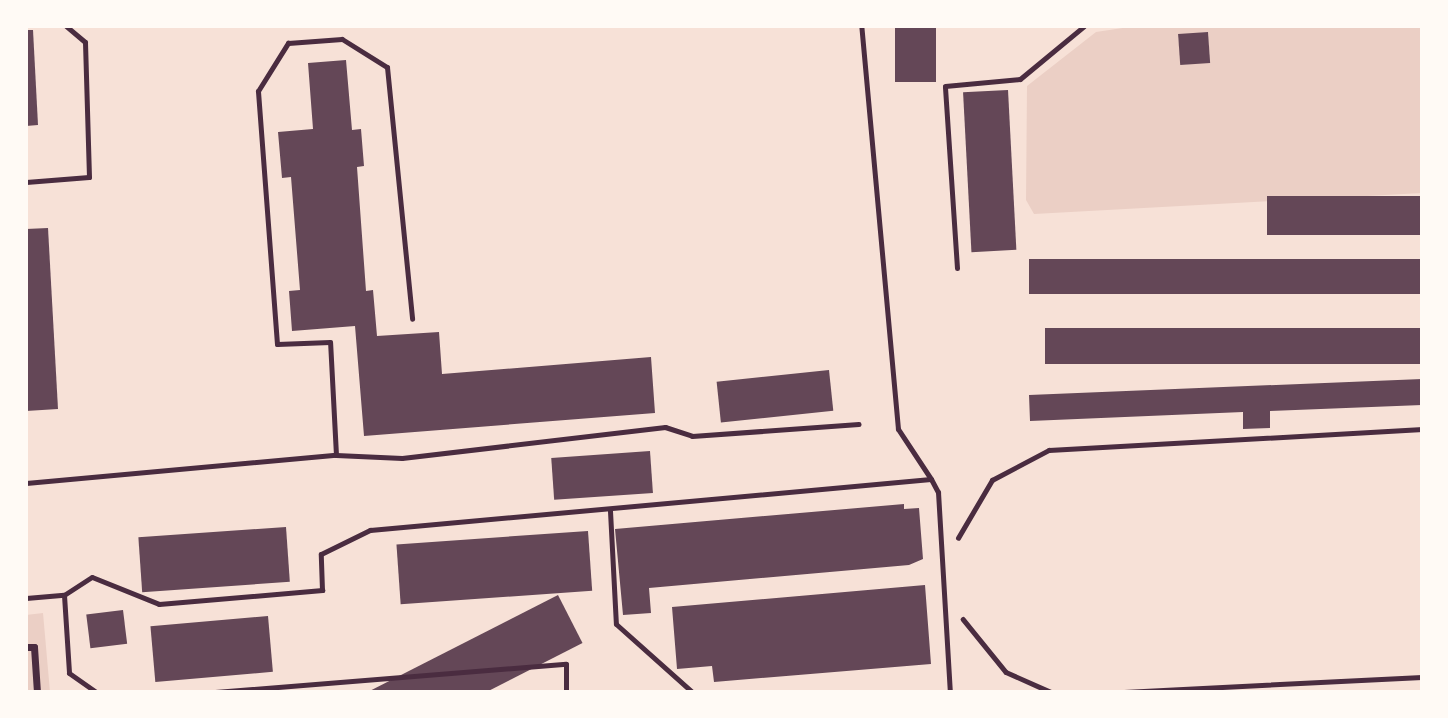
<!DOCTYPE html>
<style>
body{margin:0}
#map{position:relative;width:1448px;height:718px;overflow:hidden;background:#f7e1d7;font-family:Helvetica,sans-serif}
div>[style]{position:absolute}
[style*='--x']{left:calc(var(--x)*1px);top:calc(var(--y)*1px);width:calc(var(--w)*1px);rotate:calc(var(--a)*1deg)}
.green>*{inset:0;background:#ebcfc5}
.building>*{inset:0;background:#644757;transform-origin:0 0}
.path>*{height:4.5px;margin:-2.25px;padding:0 2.25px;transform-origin:2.25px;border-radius:2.25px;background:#4a2c40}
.service>*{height:5px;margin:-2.5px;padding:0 2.5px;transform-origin:2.5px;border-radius:2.5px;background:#4a2c40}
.minor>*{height:7px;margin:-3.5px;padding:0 3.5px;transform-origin:3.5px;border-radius:3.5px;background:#4a2c40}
span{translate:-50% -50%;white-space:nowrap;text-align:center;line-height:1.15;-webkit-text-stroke:6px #fffaf5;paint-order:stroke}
.frame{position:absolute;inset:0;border:28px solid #fffaf5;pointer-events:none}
</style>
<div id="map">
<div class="green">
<div style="clip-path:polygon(evenodd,1136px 26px,1422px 26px,1422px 193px,1034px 214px,1026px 200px,1027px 86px,1096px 32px,1136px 26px,1208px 32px,1210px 62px,1181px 65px,1178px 35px,1208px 32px)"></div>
<div style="clip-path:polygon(43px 613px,50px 692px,26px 692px,26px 615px)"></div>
</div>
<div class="building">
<div style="left:895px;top:26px;width:41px;height:56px"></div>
<div style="clip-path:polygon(26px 30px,33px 30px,38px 125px,26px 126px)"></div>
<div style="left:1208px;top:32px;width:31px;height:30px;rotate:86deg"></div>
<div style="clip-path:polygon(346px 60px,352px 130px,361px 129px,364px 166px,357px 167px,366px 291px,373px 290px,377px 336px,439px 332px,442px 374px,651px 357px,655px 413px,364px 436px,355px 326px,292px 331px,289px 291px,300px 290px,291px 177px,282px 178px,278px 132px,313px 129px,308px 63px)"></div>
<div style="left:1008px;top:90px;width:160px;height:45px;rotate:87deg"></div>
<div style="left:1422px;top:196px;width:39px;height:155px;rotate:90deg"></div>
<div style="clip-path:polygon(48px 228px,58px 409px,26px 411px,26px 229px)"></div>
<div style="left:1422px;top:259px;width:35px;height:393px;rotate:90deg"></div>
<div style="left:1422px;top:328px;width:36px;height:377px;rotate:90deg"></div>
<div style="left:829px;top:370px;width:41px;height:113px;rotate:84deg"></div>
<div style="clip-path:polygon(1422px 379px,1422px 405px,1270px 411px,1270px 428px,1243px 429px,1243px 412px,1030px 421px,1029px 395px)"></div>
<div style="left:650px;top:451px;width:42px;height:99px;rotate:86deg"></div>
<div style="clip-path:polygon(904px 504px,904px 509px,919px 508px,923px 559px,909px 565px,649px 588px,651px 613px,623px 615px,615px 529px)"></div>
<div style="left:286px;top:527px;width:55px;height:148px;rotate:86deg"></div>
<div style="left:588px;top:531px;width:60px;height:192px;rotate:86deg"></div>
<div style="clip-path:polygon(925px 585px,931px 664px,714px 682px,712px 666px,677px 669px,672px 607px)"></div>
<div style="left:558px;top:595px;width:54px;height:272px;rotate:63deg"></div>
<div style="left:123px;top:610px;width:34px;height:37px;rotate:83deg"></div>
<div style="left:268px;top:616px;width:56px;height:118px;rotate:85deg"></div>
</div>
<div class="path">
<div style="--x:958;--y:538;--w:67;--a:-59.6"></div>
<div style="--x:992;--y:480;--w:64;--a:-27.8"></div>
<div style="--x:1049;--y:450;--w:374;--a:-3.2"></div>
<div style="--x:963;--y:619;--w:68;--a:50.9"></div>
<div style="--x:1006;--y:672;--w:49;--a:24"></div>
<div style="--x:1124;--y:692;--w:298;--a:-2.9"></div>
</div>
<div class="service">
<div style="--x:26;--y:182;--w:63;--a:-4.5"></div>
<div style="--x:89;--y:177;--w:135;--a:-91.7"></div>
<div style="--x:85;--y:42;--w:25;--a:-140"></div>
<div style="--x:957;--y:268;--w:182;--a:-93.8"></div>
<div style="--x:945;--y:86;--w:75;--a:-5.3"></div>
<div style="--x:1020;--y:79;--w:83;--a:-39.6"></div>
<div style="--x:336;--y:455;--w:113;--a:-93"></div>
<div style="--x:330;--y:342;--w:53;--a:177.8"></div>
<div style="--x:277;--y:344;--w:254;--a:-94.3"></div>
<div style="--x:258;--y:91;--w:57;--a:-58"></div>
<div style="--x:288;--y:43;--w:54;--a:-4.2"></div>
<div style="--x:342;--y:39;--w:53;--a:31.9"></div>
<div style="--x:387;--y:67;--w:253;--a:84.3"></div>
<div style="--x:931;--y:479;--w:15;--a:62"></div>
<div style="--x:938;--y:492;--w:200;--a:86.6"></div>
<div style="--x:26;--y:483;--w:311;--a:-5.2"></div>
<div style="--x:336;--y:455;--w:66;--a:2.6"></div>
<div style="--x:402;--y:458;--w:265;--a:-6.7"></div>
<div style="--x:665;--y:427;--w:28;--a:18"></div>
<div style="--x:692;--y:436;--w:167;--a:-4.1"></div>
<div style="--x:610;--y:511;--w:113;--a:87"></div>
<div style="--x:616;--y:624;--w:102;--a:41.8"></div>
<div style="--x:64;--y:595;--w:33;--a:-33"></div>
<div style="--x:92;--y:577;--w:72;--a:21.9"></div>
<div style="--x:159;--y:604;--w:164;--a:-4.9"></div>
<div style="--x:322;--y:590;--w:36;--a:-92"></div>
<div style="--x:321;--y:554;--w:55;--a:-26.1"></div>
<div style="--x:370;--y:530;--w:563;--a:-5.19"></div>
<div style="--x:931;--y:479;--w:60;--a:-123.4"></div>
<div style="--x:898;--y:429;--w:405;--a:-95.2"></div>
<div style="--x:26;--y:598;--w:38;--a:-5"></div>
<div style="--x:64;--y:595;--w:78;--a:86.3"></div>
<div style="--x:69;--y:673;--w:33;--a:35"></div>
<div style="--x:215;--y:692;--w:352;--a:-4.6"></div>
<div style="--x:566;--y:664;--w:28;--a:90"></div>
</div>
<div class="minor">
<div style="--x:26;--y:647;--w:8;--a:0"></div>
<div style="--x:34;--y:647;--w:45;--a:86.2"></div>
</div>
<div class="frame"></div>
</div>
